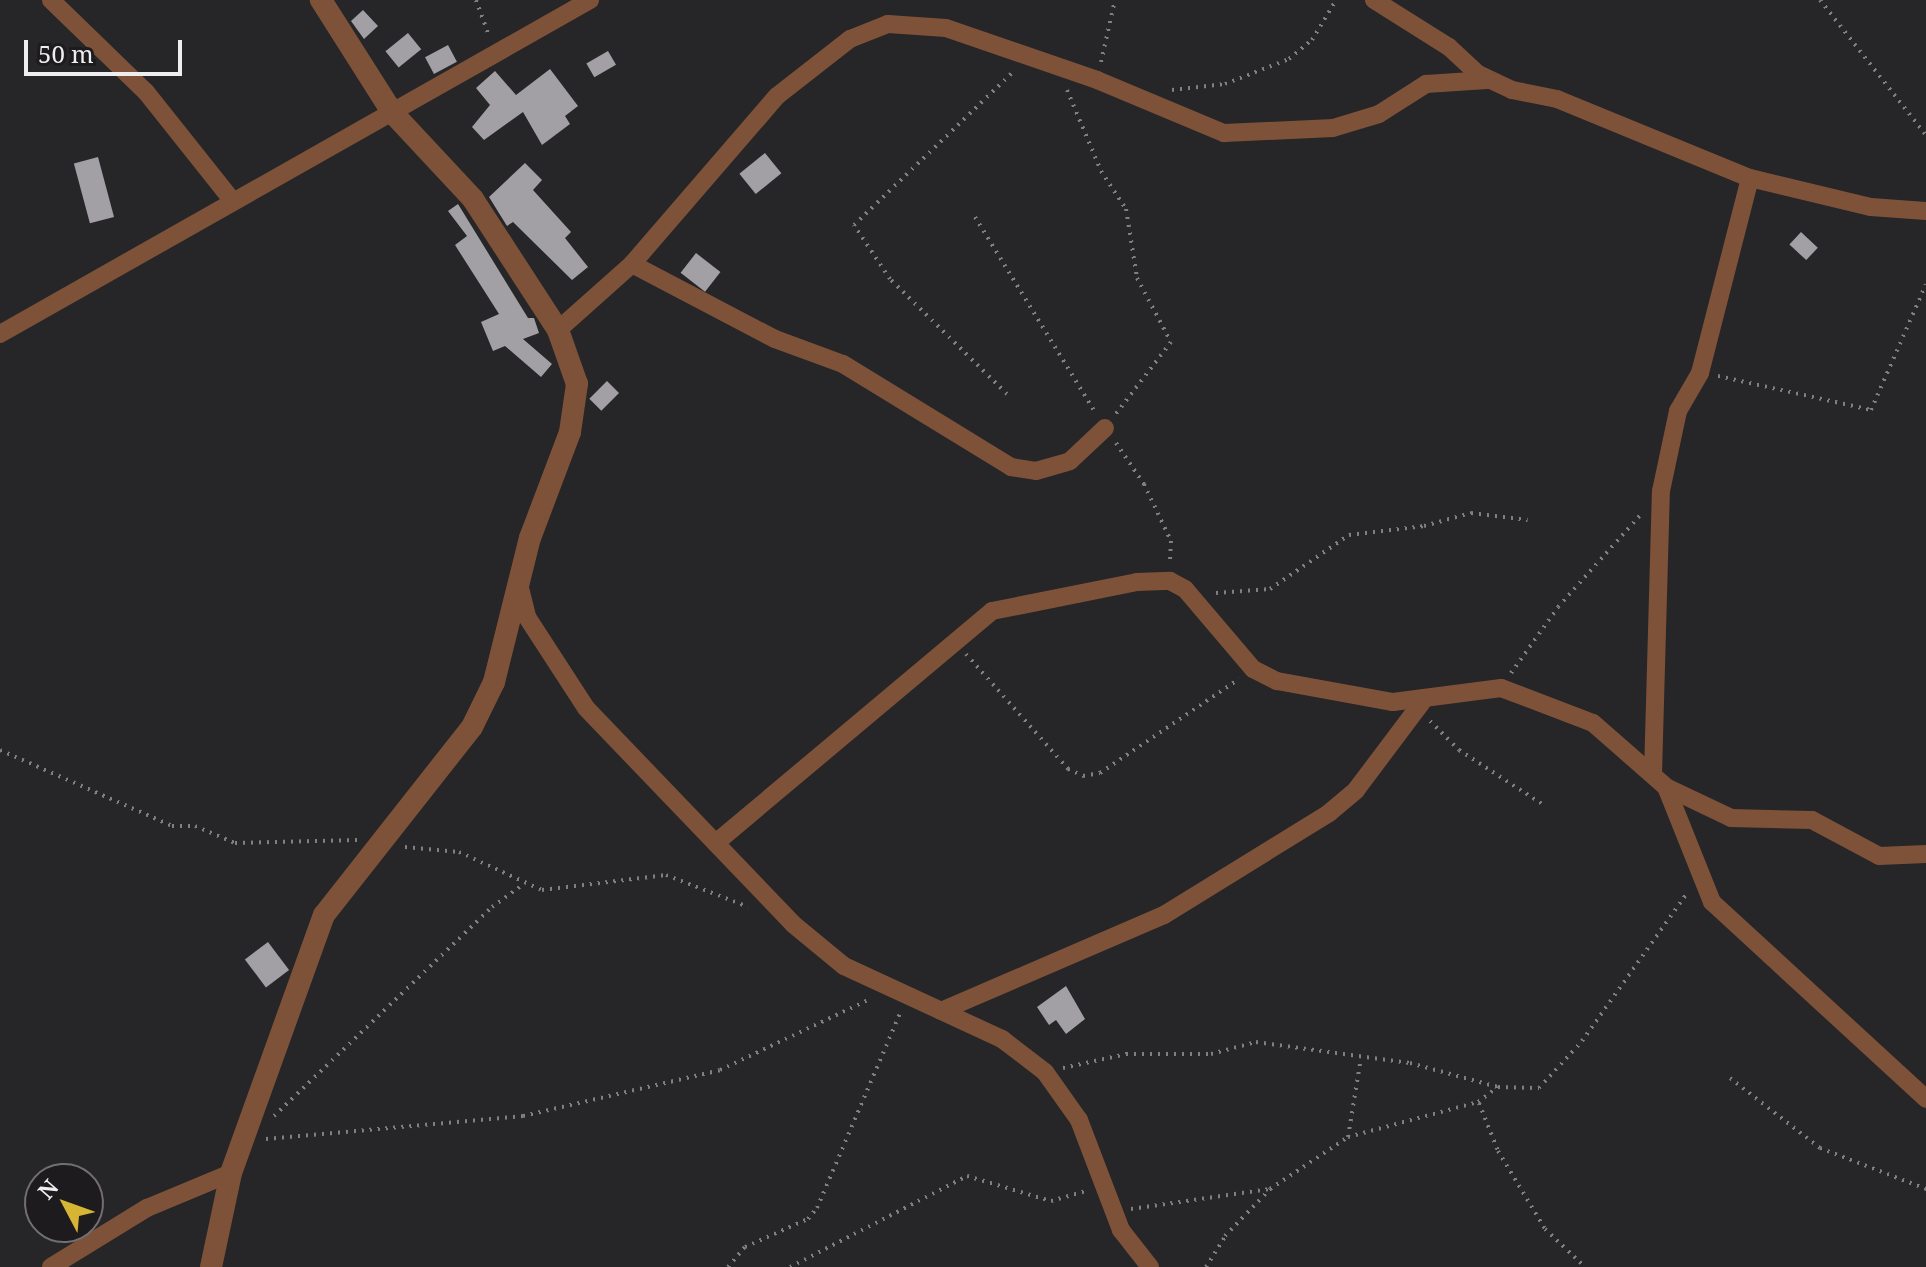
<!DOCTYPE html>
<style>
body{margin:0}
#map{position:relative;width:1926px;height:1267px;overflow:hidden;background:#262528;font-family:"Noto Serif",serif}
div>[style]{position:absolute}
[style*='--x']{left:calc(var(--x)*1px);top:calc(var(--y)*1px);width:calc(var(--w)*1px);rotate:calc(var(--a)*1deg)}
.building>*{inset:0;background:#a2a0a4;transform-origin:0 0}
.path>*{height:4px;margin-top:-2px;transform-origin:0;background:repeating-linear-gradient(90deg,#807f82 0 2px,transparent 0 8px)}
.minor>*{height:18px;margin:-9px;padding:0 9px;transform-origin:9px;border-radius:9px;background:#7e5238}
.tertiary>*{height:22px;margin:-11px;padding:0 11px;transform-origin:11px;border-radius:11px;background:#7e5238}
span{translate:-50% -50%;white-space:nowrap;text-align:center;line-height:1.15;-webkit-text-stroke:8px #1d1b1e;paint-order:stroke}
.north{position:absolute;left:24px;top:1163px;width:80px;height:80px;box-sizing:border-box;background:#1d1b1e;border:2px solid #716f72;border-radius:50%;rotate:311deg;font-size:22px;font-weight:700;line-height:32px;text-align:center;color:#eeedef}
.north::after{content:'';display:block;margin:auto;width:28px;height:36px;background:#d6b534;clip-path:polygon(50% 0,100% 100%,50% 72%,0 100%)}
.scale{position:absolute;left:24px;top:40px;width:158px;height:36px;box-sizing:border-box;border:4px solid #eeedef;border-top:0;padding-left:10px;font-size:24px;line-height:28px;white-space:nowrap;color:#eeedef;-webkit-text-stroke:6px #1d1b1e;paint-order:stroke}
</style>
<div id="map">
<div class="building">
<div style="clip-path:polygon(363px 10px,378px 26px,364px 39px,351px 21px)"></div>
<div style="left:408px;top:33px;width:21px;height:29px;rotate:51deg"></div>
<div style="left:448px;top:45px;width:19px;height:26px;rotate:62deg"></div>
<div style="left:608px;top:51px;width:16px;height:25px;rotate:60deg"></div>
<div style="clip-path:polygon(550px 69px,578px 106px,565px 116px,570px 124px,542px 145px,523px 112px,484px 140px,472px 127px,490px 105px,476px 88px,495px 71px,516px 95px)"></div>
<div style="left:765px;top:153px;width:26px;height:33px;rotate:51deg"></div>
<div style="left:98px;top:157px;width:62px;height:25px;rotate:75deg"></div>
<div style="clip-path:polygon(525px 163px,542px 180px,533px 190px,571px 232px,565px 238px,588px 267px,572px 280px,513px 222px,507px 226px,489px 197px)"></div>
<div style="clip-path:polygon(458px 204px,528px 318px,534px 318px,539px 333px,523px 339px,552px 364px,541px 377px,505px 346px,493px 351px,481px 322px,499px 314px,455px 245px,467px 236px,448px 211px)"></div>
<div style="left:1801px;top:232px;width:23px;height:17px;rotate:43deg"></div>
<div style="left:696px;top:253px;width:31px;height:25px;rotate:38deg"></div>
<div style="left:607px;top:381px;width:17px;height:25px;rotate:45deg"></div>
<div style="left:268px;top:942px;width:35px;height:29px;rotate:53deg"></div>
<div style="clip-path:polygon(1066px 986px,1085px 1019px,1066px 1034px,1056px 1020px,1049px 1025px,1037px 1007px)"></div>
</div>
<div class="path">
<div style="--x:476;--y:0;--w:37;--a:70"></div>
<div style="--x:1820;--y:0;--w:172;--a:51.9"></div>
<div style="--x:1101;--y:62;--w:64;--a:-77.3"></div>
<div style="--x:1067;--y:90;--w:88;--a:67.2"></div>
<div style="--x:1101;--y:171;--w:45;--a:56.7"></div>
<div style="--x:1126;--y:209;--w:70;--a:80.9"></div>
<div style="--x:1137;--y:278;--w:72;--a:62"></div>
<div style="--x:1171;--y:342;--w:92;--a:127.5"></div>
<div style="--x:1172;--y:90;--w:53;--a:-6.5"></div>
<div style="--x:1225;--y:84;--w:69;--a:-21.3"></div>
<div style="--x:1289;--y:59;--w:30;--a:-40"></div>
<div style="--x:1312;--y:40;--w:47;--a:-59"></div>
<div style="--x:975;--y:217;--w:229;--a:58.4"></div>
<div style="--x:1718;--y:376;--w:157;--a:12.5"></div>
<div style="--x:1871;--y:410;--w:137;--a:-66.4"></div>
<div style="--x:1007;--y:394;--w:164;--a:-135.5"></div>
<div style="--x:890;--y:279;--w:65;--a:-123.7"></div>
<div style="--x:854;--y:225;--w:221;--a:-43.9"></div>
<div style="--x:1116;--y:443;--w:50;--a:55.7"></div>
<div style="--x:1144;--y:484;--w:63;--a:64.7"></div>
<div style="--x:1171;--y:541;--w:22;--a:93"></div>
<div style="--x:1216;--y:593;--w:54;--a:-4.2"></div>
<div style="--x:1270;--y:589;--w:96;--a:-34.4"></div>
<div style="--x:1349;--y:535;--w:76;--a:-6.8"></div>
<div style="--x:1424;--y:526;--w:49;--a:-15.5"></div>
<div style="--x:1471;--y:513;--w:57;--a:7"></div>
<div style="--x:966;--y:654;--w:154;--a:48.4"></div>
<div style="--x:1068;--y:769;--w:17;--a:25"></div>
<div style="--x:1083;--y:776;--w:17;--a:-10"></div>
<div style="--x:1100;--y:773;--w:168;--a:-34.1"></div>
<div style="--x:1511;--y:673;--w:81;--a:-54.5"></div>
<div style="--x:1558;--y:607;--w:126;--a:-48.2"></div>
<div style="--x:1430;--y:721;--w:41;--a:45"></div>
<div style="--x:1459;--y:750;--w:99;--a:33"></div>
<div style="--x:0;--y:750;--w:188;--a:23.8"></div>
<div style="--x:172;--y:826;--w:23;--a:0"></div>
<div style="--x:195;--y:826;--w:43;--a:23"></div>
<div style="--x:235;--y:843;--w:123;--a:-1.4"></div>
<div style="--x:405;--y:847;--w:54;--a:5.3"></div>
<div style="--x:459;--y:852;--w:91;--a:24.6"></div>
<div style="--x:542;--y:890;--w:125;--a:-6.9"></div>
<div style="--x:666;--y:875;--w:88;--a:21.3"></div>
<div style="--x:1063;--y:1068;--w:65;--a:-12.5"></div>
<div style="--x:1126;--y:1054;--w:85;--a:0"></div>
<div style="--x:1211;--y:1054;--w:47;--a:-14.9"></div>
<div style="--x:1256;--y:1042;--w:155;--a:7.8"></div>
<div style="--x:1410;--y:1063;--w:91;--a:15.3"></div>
<div style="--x:1498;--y:1087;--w:41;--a:1.4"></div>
<div style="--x:1539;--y:1088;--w:64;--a:-47.5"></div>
<div style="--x:1582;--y:1041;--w:181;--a:-54.6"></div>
<div style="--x:1730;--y:1078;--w:114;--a:37.9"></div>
<div style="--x:1820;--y:1148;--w:114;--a:21.1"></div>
<div style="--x:1479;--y:1103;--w:52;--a:68.4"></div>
<div style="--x:1498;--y:1151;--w:91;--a:58.9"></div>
<div style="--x:1545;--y:1229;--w:55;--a:43.5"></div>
<div style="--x:274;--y:1116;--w:302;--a:-43.8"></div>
<div style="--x:492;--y:907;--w:39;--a:-36"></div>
<div style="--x:1348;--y:1137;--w:80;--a:-80.7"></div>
<div style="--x:266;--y:1139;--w:258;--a:-5.1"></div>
<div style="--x:523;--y:1116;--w:202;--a:-13.1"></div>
<div style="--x:720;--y:1070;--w:166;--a:-25.3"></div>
<div style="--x:1131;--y:1209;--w:140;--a:-8.2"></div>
<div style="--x:1270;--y:1189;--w:94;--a:-33.7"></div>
<div style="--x:1348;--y:1137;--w:135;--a:-15.1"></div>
<div style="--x:1478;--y:1102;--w:25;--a:-37"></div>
<div style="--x:728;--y:1267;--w:26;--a:-50"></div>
<div style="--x:745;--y:1247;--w:69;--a:-24"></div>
<div style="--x:808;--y:1219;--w:14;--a:-51"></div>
<div style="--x:817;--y:1208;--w:214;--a:-66.9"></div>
<div style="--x:790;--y:1267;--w:199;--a:-27.2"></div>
<div style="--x:967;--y:1176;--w:88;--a:16.6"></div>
<div style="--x:1051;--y:1201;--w:36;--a:-16"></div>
<div style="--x:1206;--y:1267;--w:36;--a:-58"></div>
<div style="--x:1225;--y:1236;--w:65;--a:-46.2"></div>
</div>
<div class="minor">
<div style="--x:51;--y:0;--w:132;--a:44.1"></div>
<div style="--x:146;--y:92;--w:138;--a:51.5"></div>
<div style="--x:1374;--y:0;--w:89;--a:32.1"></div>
<div style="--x:1449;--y:47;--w:40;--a:43"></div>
<div style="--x:1478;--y:74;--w:38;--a:25"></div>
<div style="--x:1512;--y:90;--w:46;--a:11.3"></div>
<div style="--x:1557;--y:99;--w:209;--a:22.3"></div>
<div style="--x:1750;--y:178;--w:124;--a:13.5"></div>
<div style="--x:1871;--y:207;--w:55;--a:4.2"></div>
<div style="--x:632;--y:264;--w:161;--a:27.7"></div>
<div style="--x:775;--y:339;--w:72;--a:20.2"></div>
<div style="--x:843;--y:364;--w:197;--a:31.5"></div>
<div style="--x:1011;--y:467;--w:25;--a:9"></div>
<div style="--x:1036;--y:471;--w:35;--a:-16"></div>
<div style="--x:1070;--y:461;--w:48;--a:-43.3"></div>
<div style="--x:558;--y:330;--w:99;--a:-41.7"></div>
<div style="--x:632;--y:264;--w:222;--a:-49.2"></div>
<div style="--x:777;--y:96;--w:93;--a:-38"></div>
<div style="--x:850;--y:39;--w:41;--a:-21.5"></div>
<div style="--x:888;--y:24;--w:58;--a:3.9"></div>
<div style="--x:946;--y:28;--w:160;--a:19"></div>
<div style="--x:1097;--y:80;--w:138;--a:22.7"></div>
<div style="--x:1224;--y:133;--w:109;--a:-2.6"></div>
<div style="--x:1333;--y:128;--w:48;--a:-16.9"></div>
<div style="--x:1379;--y:114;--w:56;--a:-32.6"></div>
<div style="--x:1426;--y:84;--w:61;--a:-3.8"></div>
<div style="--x:0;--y:334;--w:678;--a:-29.51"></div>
<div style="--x:520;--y:588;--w:30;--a:76"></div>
<div style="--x:527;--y:617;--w:108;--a:57"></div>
<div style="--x:586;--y:708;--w:299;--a:46.2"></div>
<div style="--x:793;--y:924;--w:66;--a:39.5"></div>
<div style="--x:844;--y:966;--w:174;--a:24.8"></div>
<div style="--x:1002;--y:1039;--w:54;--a:37.5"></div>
<div style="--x:1045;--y:1072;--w:59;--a:54.7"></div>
<div style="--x:1079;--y:1120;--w:118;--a:69.1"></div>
<div style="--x:1121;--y:1230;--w:47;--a:51.9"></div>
<div style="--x:1653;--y:774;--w:283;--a:-88.4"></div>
<div style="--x:1661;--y:491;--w:82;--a:-78"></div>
<div style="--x:1678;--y:411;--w:44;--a:-59.9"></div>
<div style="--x:1700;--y:373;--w:201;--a:-75.6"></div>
<div style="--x:1666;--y:787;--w:72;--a:25.5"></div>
<div style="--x:1731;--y:818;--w:81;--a:1.4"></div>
<div style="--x:1812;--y:820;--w:76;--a:28.2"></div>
<div style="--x:1879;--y:856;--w:47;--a:-2.4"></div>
<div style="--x:718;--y:841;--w:358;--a:-40"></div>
<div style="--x:992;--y:611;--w:148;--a:-11.3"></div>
<div style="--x:1137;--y:582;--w:33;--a:-2"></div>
<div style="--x:1170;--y:581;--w:17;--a:28"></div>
<div style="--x:1185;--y:589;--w:105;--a:49.6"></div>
<div style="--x:1253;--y:669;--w:27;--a:27"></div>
<div style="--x:1277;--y:681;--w:118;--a:10.3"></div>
<div style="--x:1393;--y:702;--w:109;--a:-7.4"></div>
<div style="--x:1501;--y:688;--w:98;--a:20.8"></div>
<div style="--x:1593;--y:723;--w:97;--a:41.2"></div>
<div style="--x:1666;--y:787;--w:124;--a:68.2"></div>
<div style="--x:1712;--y:902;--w:291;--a:42.6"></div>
<div style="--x:941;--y:1011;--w:243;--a:-23.3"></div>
<div style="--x:1164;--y:915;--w:194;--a:-31.7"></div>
<div style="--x:1329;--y:813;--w:35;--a:-40"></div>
<div style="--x:1356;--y:790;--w:110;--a:-53.1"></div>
<div style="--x:51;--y:1267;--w:113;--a:-31.6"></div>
<div style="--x:147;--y:1208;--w:91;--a:-22.6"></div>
</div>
<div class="tertiary">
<div style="--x:211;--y:1267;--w:96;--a:-78"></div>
<div style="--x:231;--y:1173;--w:274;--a:-70.2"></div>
<div style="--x:324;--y:915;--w:239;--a:-51.8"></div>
<div style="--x:472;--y:727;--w:50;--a:-63.9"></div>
<div style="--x:494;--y:682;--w:148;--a:-76"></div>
<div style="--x:530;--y:538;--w:113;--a:-69.3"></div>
<div style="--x:570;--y:432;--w:49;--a:-81.7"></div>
<div style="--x:577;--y:384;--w:57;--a:-109.4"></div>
<div style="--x:558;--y:330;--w:156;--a:-123"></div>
<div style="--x:473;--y:199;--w:119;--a:-133"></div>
<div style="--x:392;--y:112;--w:133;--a:-122.4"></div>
</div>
<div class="north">N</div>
<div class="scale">50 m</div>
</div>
